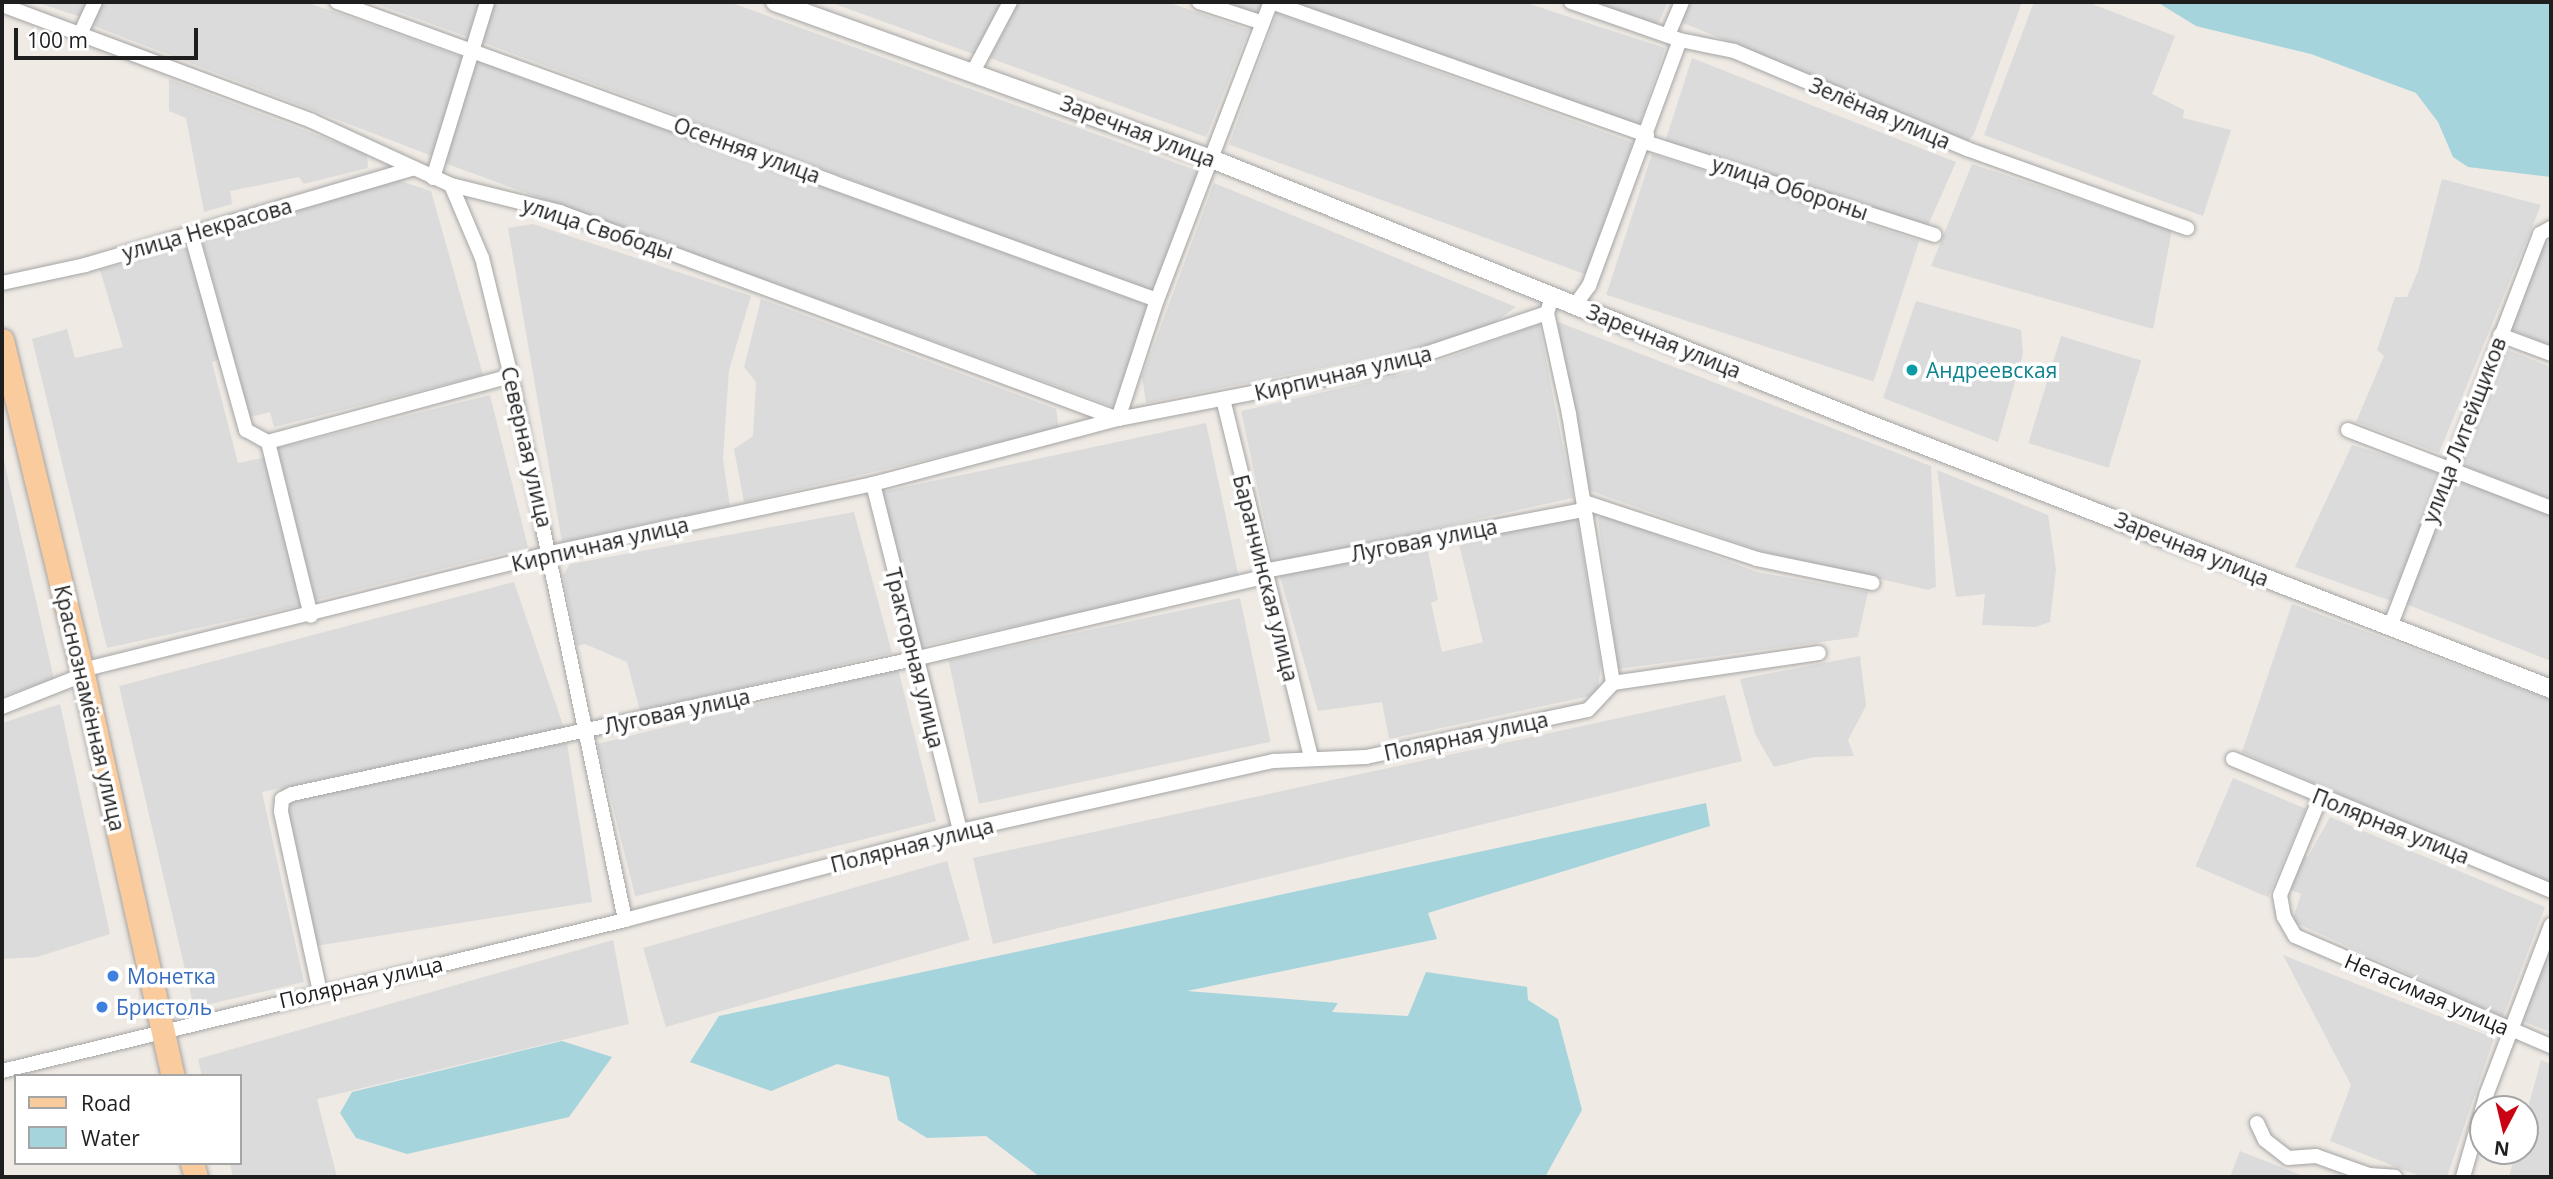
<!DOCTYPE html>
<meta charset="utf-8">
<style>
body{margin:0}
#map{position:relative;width:2553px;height:1179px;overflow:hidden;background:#efeae4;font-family:"Open Sans",sans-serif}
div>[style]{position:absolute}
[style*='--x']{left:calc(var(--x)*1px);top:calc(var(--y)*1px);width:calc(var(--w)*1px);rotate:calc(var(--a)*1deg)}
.residential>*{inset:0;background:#dcdbdb;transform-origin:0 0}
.water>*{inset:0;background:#a5d4dc}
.roads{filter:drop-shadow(0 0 2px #a5a5a5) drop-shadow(0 0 2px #a5a5a5)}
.minor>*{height:14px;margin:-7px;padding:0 7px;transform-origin:7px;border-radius:7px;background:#fff}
.tertiary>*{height:18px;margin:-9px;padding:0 9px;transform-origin:9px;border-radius:9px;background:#fff}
.primary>*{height:23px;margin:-11.5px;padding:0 11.5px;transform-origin:11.5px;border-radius:11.5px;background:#facb9d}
.dots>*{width:19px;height:19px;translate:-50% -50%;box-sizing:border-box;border:4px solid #fff;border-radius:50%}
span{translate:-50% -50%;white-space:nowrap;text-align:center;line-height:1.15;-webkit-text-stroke:7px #fff;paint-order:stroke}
.street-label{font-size:21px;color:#1e1e1e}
.culture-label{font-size:21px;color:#0d838f}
.left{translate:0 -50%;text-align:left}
.shop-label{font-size:21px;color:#366cbe}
.frame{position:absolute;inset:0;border:4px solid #1e1e1e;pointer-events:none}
.legend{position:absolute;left:14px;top:1074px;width:228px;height:91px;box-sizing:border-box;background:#fff;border:2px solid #a5a5a5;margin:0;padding:9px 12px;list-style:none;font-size:21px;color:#1e1e1e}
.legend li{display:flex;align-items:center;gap:14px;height:35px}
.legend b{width:35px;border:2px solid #a5a5a5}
.north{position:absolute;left:2469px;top:1095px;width:70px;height:70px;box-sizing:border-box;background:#fff;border:2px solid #a5a5a5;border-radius:50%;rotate:187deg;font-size:19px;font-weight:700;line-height:28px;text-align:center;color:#1e1e1e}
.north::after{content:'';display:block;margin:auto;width:24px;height:32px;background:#c90313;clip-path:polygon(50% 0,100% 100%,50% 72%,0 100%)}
.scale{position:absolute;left:14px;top:28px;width:184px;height:32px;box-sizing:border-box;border:4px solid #1e1e1e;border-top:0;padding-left:9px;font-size:21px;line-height:24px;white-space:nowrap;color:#1e1e1e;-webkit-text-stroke:5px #fff;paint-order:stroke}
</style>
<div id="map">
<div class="residential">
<div style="clip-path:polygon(35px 2px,86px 2px,81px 17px)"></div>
<div style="clip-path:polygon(100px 2px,306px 2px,465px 58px,432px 156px,89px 24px)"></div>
<div style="clip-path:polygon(371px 2px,479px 2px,468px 37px)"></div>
<div style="clip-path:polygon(493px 2px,729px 2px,1201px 172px,1152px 292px,482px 42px)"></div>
<div style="clip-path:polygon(829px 2px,1005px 2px,979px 56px)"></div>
<div style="clip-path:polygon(1018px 2px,1167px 2px,1249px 30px,1206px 137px,990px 58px)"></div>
<div style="clip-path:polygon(1221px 2px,1263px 2px,1259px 14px)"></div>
<div style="clip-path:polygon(1282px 2px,1523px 2px,1665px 48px,1639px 126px)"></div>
<div style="clip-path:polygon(1586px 2px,1668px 2px,1657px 26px)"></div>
<div style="clip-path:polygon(1690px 2px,2022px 2px,1974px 134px,1968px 141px,1681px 22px)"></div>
<div style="clip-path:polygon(2034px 2px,2087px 2px,2175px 36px,2152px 94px,2184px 110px,2183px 118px,2231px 130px,2203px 216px,1984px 135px)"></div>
<div style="left:1277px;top:13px;width:379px;height:140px;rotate:20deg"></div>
<div style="clip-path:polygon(1692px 58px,1956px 162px,1925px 232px,1665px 142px)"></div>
<div style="left:477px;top:61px;width:716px;height:107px;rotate:20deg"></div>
<div style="clip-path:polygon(169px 79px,367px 154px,368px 168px,304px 184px,299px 177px,230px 191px,232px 204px,204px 212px,186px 118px,169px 111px)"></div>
<div style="left:1652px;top:154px;width:281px;height:148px;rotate:18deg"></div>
<div style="clip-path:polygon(1972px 164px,2172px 230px,2153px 329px,1931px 266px)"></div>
<div style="clip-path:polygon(2442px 179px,2541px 205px,2439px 453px,2356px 422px,2384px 356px,2377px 350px,2395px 297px,2407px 297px,2418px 271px)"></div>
<div style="clip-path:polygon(397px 180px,431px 191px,483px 375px,274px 427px,270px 412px,250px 417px,202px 241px)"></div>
<div style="clip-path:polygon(1214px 183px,1516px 307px,1483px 331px,1448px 343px,1146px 403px,1142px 377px)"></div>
<div style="clip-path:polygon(533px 224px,751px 296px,729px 370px,723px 459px,730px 506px,562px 542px,508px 228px)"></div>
<div style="clip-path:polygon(2551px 239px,2551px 346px,2509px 329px,2538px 249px)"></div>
<div style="clip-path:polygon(190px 247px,220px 359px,212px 362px,238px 463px,267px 457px,303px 605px,107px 648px,32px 339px,67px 329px,75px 358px,123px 347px,100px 270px)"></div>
<div style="clip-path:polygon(761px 299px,1056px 409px,1059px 429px,744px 502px,734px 449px,753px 436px,756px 382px,744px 367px)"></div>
<div style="clip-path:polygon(1916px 301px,2021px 330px,2023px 354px,1998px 442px,1883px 398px)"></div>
<div style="clip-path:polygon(1558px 322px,1931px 466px,1936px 587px,1928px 590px,1760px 551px,1588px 490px,1556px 349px)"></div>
<div style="clip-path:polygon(1539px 324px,1573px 498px,1274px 564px,1241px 411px,1407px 373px)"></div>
<div style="left:2061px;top:336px;width:84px;height:112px;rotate:17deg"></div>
<div style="clip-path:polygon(2505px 349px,2551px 367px,2551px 499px,2458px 464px,2499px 353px)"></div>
<div style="left:490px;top:395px;width:157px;height:221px;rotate:76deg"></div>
<div style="left:1206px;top:423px;width:159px;height:331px;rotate:78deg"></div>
<div style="clip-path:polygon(2352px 445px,2442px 473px,2391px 601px,2295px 567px)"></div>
<div style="clip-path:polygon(2px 452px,54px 679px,2px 696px)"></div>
<div style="clip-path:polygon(1937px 470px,2048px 515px,2056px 569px,2050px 622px,2035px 627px,1982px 625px,1985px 594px,1956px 597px)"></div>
<div style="clip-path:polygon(2453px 475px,2551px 514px,2551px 661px,2406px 604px)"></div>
<div style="clip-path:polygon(854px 512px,892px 653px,640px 711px,627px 662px,585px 644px,577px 646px,563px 575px,570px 564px)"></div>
<div style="clip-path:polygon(1602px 514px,1757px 572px,1868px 592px,1858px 637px,1618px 669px,1598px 519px)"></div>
<div style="clip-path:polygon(1577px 518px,1601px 665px,1598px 689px,1590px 696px,1389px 739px,1382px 702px,1318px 711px,1279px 573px,1427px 546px,1438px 600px,1431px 603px,1442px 652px,1483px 642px,1458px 540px)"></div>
<div style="clip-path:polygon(514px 582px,564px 728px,262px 792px,304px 982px,194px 1008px,119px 686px)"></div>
<div style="left:1240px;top:598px;width:147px;height:298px;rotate:78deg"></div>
<div style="clip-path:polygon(2292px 604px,2551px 700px,2551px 884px,2242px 752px)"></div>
<div style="clip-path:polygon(1860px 656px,1866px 706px,1848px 740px,1854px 756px,1814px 757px,1774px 767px,1755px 734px,1740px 679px)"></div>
<div style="left:898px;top:669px;width:157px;height:310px;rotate:76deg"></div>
<div style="clip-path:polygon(1725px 695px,1742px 761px,993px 944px,973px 858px)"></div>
<div style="clip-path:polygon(60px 704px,110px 934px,37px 957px,2px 959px,2px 723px)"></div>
<div style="left:567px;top:743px;width:161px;height:290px;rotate:81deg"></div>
<div style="left:2233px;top:778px;width:79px;height:96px;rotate:23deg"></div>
<div style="clip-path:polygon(2330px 817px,2545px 907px,2503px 1017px,2292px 921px,2301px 894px,2285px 887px,2299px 854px,2308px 857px)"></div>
<div style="left:947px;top:861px;width:82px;height:316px;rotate:74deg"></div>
<div style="clip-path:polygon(613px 940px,629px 1024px,317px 1099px,337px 1177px,233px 1177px,230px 1163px,240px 1163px,240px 1076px,202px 1076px,198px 1059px)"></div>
<div style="clip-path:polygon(2551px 947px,2551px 1032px,2522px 1021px)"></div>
<div style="clip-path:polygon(2283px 955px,2494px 1038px,2447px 1177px,2422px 1177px,2330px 1141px,2351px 1085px)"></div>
<div style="clip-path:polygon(2541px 1060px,2551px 1064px,2551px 1177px,2509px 1177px,2516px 1151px,2525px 1151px,2525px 1119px)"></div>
<div style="clip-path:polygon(2240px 1151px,2306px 1177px,2230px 1177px)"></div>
</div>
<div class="water">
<div style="clip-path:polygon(2157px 2px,2551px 2px,2551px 177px,2468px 167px,2453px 157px,2438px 122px,2416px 93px,2311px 54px,2196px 26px)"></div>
<div style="clip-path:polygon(1706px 803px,1710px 826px,1428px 913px,1437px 939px,1187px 991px,1338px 1003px,1332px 1012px,1408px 1016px,1426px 972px,1527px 987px,1528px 1000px,1558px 1019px,1582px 1110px,1545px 1177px,1040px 1177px,986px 1136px,927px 1138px,898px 1120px,889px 1077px,837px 1064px,771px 1091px,690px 1062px,719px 1016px)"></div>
<div style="clip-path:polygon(562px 1041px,612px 1057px,569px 1117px,407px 1154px,356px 1138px,340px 1113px,352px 1092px)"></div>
</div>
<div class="roads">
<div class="minor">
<div style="--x:337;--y:2;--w:872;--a:19.97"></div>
<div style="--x:1199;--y:2;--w:67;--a:18.2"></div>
<div style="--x:1271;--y:2;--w:399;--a:19.5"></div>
<div style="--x:1571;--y:2;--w:115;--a:19.2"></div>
<div style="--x:1680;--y:40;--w:55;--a:11.5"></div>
<div style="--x:1734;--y:51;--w:253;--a:22.8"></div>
<div style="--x:1967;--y:149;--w:234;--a:19.8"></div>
<div style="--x:2;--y:5;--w:331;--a:20.5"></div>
<div style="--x:312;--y:121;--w:153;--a:24.7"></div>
<div style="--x:451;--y:185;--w:112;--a:13.9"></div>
<div style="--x:560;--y:212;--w:595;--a:20.35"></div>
<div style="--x:1118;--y:419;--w:125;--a:-71.9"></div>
<div style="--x:1157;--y:300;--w:319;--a:-69.1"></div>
<div style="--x:81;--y:32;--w:33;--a:-65"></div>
<div style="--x:1668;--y:35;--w:36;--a:-67"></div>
<div style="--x:974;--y:70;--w:77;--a:-62.1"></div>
<div style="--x:1645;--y:142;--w:304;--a:17.8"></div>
<div style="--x:433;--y:178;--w:184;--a:-72.9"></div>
<div style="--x:451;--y:185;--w:79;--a:67"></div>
<div style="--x:482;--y:258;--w:122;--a:76.2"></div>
<div style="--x:511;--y:376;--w:556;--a:78.16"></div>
<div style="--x:191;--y:233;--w:205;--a:74.4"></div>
<div style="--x:246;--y:430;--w:25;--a:29"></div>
<div style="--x:268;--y:442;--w:179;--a:76.1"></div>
<div style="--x:2;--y:283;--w:85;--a:-12.2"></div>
<div style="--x:85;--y:265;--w:341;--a:-16.4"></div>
<div style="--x:1575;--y:305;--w:24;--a:-54"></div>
<div style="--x:1589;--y:286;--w:262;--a:-69.7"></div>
<div style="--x:1547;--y:313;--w:103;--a:77.7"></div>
<div style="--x:1569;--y:414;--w:273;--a:80.7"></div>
<div style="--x:2500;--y:335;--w:54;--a:20.4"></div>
<div style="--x:1223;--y:399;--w:369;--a:76.2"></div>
<div style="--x:2348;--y:430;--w:217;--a:21"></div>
<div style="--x:268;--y:442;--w:252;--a:-15.2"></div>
<div style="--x:873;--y:484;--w:358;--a:75.9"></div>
<div style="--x:1584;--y:502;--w:182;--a:18.2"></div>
<div style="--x:1757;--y:559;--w:118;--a:11.7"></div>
<div style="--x:1264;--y:571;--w:327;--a:-10.8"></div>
<div style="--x:2390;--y:627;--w:421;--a:-69.1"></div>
<div style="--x:2540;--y:234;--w:13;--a:-29"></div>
<div style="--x:82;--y:670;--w:483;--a:-14"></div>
<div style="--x:551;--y:553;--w:329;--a:-12.1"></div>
<div style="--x:873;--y:484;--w:253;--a:-14.9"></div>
<div style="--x:1118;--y:419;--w:277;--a:-11"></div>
<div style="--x:1390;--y:366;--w:166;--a:-18.7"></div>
<div style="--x:1547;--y:313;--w:17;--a:-73"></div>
<div style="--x:2;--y:707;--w:87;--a:-21.6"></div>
<div style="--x:2233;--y:759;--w:344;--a:22.5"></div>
<div style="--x:2320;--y:798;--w:105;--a:112.4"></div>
<div style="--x:2280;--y:895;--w:22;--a:80"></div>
<div style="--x:2284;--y:917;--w:22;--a:60"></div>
<div style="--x:2295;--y:936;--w:279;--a:23.3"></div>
<div style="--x:320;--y:992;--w:185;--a:-102.2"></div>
<div style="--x:281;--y:811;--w:12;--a:-85"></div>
<div style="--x:282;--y:799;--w:11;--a:-27"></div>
<div style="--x:292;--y:794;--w:636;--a:-12.25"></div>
<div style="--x:914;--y:659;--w:359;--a:-13.2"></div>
<div style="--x:2;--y:1071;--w:641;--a:-13.62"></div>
<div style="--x:625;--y:920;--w:347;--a:-14.9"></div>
<div style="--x:960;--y:831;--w:322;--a:-12.6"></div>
<div style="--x:1274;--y:761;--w:92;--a:-2.5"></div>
<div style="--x:1366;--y:757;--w:227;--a:-12"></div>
<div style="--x:1588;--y:710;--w:37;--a:-47"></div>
<div style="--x:1613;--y:683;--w:208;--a:-8.3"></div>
<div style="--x:2257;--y:1123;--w:19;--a:65"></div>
<div style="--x:2265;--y:1140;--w:29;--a:38"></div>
<div style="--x:2288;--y:1158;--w:28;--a:-4"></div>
<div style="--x:2316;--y:1156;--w:56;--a:19.7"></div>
<div style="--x:2369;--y:1175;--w:26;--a:4"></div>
<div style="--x:2463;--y:1177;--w:87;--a:-74.1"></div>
<div style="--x:2487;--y:1093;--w:180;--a:-69.1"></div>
</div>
<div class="tertiary">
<div style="--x:775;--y:2;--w:464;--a:19.8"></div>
<div style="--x:1212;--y:159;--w:708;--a:21.97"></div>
<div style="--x:1869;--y:424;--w:732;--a:21.23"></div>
</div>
<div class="primary">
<div style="--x:2;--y:340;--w:340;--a:76.4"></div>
<div style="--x:82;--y:670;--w:416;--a:77.4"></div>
<div style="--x:192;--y:1163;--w:15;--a:74"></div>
</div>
</div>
<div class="dots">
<div style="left:1912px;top:370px;background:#0f9aa8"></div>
<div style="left:113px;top:976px;background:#3f7fe0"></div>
<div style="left:102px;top:1007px;background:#3f7fe0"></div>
</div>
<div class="street-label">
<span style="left:1880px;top:113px;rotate:23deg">Зелёная улица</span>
<span style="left:1138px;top:131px;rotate:21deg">Заречная улица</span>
<span style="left:747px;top:150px;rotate:20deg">Осенняя улица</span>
<span style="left:1790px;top:188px;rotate:18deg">улица Обороны</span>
<span style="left:598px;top:228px;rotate:18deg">улица Свободы</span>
<span style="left:207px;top:229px;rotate:-16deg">улица Некрасова</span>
<span style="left:1664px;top:341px;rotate:22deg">Заречная улица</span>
<span style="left:1343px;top:373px;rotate:-13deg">Кирпичная улица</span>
<span style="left:2464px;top:430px;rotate:-69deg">улица Литейщиков</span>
<span style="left:527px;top:447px;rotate:77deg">Северная улица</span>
<span style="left:1424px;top:540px;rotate:-11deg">Луговая улица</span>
<span style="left:600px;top:544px;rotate:-13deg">Кирпичная улица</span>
<span style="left:2192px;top:549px;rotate:22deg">Заречная улица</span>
<span style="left:1266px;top:578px;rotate:76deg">Баранчинская улица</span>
<span style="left:915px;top:658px;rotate:76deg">Тракторная улица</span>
<span style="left:90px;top:708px;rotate:77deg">Краснознамённая улица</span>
<span style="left:677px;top:711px;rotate:-12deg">Луговая улица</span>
<span style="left:1466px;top:736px;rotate:-12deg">Полярная улица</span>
<span style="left:2391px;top:826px;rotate:22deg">Полярная улица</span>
<span style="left:912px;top:845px;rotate:-14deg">Полярная улица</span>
<span style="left:361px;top:982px;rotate:-13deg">Полярная улица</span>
<span style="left:2427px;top:994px;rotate:23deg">Негасимая улица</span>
</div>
<div class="culture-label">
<span class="left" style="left:1926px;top:370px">Андреевская</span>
</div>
<div class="shop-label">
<span class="left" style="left:127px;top:976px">Монетка</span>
<span class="left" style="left:116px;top:1007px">Бристоль</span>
</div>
<div class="frame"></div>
<ul class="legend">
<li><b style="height:9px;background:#facb9d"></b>Road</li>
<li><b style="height:19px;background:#a5d4dc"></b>Water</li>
</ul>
<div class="north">N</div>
<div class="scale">100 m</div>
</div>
